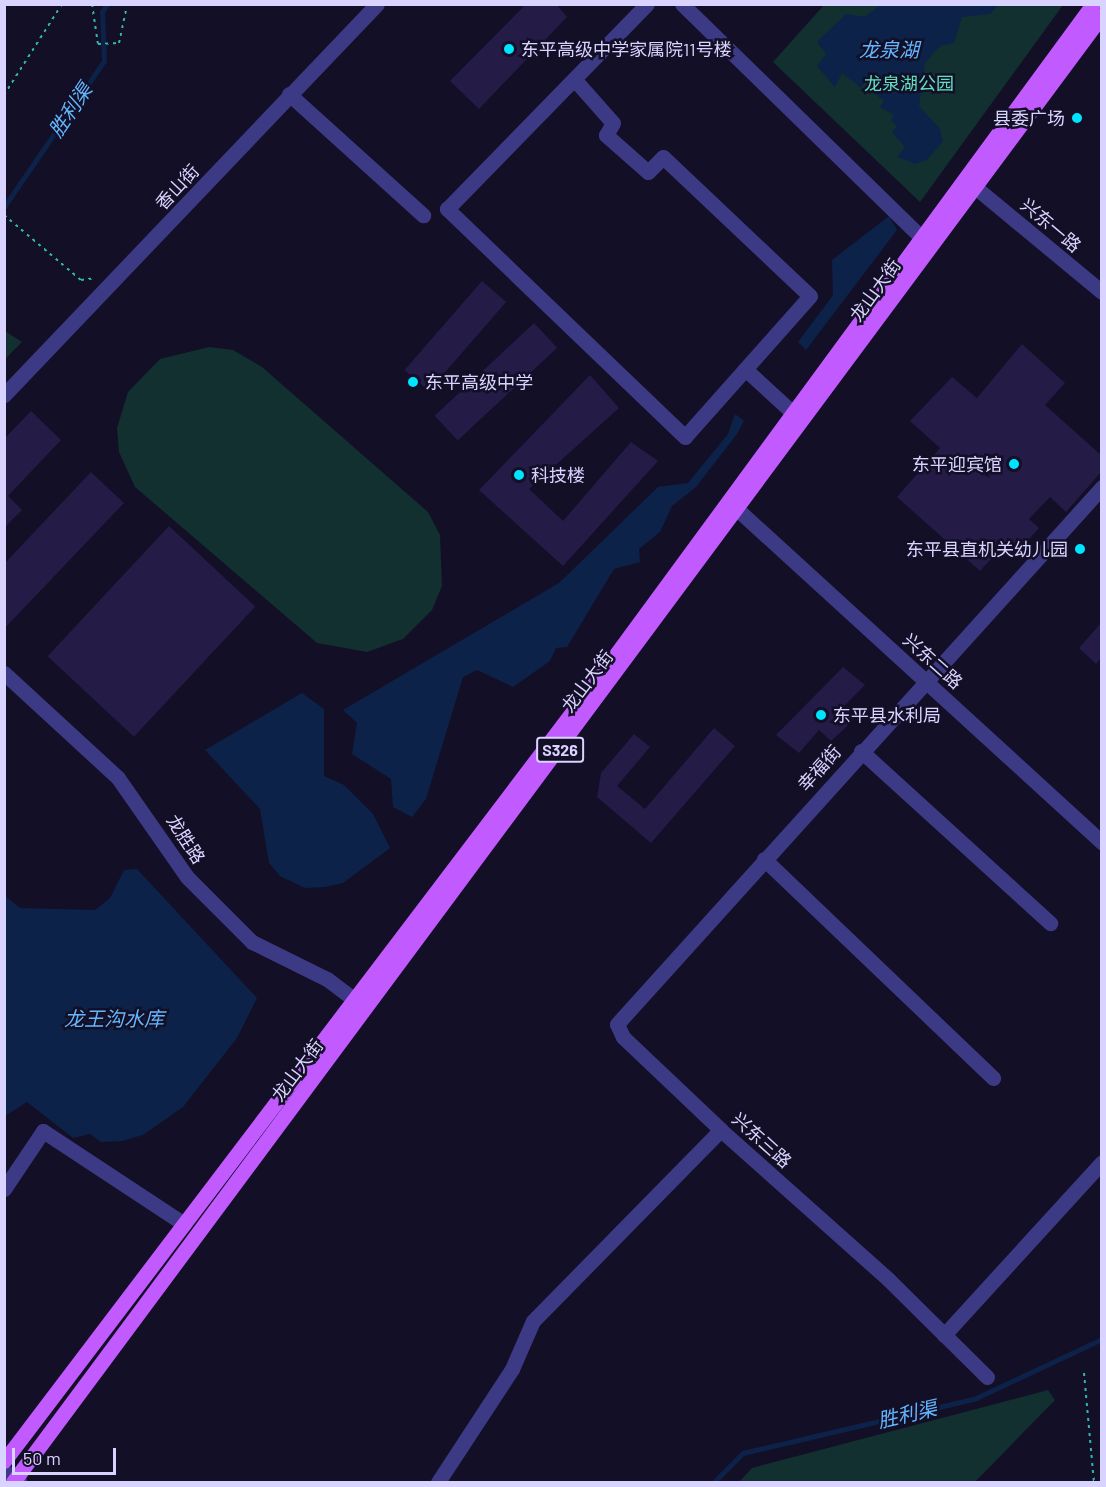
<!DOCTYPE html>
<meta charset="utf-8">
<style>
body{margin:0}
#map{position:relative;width:1106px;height:1487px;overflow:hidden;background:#130f26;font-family:Barlow,"Noto Sans SC",sans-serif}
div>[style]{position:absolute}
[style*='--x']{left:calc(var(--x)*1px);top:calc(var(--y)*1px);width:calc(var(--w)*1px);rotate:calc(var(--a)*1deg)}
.green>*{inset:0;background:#12302f}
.water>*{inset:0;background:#0c2248}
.stream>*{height:4.5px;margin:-2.25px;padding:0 2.25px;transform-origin:2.25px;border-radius:2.25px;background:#0c2248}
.building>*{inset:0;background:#241b47;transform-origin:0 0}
.path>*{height:2px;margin-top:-1px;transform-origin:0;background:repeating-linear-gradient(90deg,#2fb8b0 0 3px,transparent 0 7.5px)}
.minor>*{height:15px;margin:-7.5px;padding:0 7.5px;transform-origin:7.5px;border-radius:7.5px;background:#3d3a85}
.major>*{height:15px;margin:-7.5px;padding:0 7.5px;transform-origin:7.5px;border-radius:7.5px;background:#c25bff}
.dots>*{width:16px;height:16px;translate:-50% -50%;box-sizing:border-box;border:3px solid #130f26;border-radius:50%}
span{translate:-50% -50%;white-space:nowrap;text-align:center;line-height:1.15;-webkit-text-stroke:5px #130f26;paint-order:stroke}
.shield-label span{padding:2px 4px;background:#130f26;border:2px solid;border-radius:4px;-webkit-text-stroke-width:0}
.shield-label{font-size:16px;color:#d9d4ff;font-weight:700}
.poi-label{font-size:18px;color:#d9d4ff}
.left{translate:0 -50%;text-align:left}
.right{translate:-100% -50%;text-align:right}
.park-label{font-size:18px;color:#5fe0c0}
.street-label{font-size:18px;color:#d9d4ff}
.water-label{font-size:20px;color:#62b6ff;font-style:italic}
.frame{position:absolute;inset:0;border:6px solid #d9d4ff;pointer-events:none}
.scale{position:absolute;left:12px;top:1448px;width:104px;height:27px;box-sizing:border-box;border:3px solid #d9d4ff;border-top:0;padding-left:8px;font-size:18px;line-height:21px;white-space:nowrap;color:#d9d4ff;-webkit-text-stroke:4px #130f26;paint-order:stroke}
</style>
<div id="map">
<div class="green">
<div style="clip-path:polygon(824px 5px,1063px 5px,920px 202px,773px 62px)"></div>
<div style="clip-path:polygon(5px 331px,22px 342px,5px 359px)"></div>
<div style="clip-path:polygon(209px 347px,233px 350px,262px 367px,428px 512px,440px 535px,442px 586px,432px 610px,403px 639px,367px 652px,317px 643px,135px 487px,119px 452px,117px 428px,128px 392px,160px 359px)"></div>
<div style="clip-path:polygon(1048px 1390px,1055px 1400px,975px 1482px,739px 1482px,752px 1468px)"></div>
</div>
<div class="water">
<div style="clip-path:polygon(880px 5px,998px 5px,990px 14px,962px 17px,954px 43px,940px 46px,925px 63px,919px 106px,940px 129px,943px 141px,927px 160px,915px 164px,897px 157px,905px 147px,892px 132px,897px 126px,891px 121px,894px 115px,880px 107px,884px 101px,874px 93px,876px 88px,866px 81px,861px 88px,842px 73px,835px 87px,817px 66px,826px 54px,817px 42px,846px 14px,865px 17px)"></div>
<div style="clip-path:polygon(889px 216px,897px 230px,806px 350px,798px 342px,833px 295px,832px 260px)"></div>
<div style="clip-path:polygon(735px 414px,744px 421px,737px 434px,696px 487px,672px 506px,660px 532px,639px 549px,640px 562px,614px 569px,567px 647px,556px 648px,550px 661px,513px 687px,477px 670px,463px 677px,426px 799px,412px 817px,393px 807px,391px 779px,352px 754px,357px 723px,343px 710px,559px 583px,658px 487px,688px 483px,728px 434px)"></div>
<div style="clip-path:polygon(302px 693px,324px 709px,324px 776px,344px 785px,373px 814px,390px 848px,343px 883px,325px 887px,305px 888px,280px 876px,269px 863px,260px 809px,205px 750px)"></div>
<div style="clip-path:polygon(137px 869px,257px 998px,237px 1038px,183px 1107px,143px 1135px,122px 1141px,101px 1142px,90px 1134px,73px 1138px,27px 1102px,5px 1116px,5px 896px,20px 908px,95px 910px,110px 898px,124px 870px)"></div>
</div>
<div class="stream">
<div style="--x:4;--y:207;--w:177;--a:-55.6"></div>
<div style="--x:104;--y:61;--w:49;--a:-92.3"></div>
<div style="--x:102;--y:12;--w:9;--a:-58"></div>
<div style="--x:714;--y:1482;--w:41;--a:-45"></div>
<div style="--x:743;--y:1453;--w:237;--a:-13.2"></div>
<div style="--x:974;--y:1399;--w:141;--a:-25.1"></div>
</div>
<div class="building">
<div style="clip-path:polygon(526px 4px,556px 4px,567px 17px,479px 109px,450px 81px)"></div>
<div style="left:482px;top:281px;width:32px;height:118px;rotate:41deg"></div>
<div style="left:534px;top:323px;width:34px;height:136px;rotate:47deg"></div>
<div style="clip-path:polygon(1022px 344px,1065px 383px,1045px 405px,1101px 455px,1101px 472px,1066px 512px,1050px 497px,1029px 519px,1039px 528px,1019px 550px,1008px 540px,980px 571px,897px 497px,940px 448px,910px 421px,952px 377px,977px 398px)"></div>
<div style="clip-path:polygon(590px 375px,619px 408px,529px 489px,563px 521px,631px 442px,658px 461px,563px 566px,479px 490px)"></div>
<div style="clip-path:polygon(31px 411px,61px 440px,8px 496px,22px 510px,4px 528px,4px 439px)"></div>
<div style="clip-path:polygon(91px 472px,124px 503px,4px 629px,4px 564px)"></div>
<div style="left:169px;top:526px;width:118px;height:178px;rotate:43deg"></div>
<div style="clip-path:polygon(1101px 623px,1101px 658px,1096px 664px,1079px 648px)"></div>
<div style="clip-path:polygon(843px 667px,865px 685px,841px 709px,853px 721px,831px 741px,819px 730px,799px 753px,776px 735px)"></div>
<div style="clip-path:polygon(714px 728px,735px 746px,651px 843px,597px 797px,601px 773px,634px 734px,650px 747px,617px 786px,645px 809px)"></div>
</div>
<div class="path">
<div style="--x:92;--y:4;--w:40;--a:81.5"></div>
<div style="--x:98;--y:44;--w:21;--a:-3"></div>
<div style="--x:119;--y:43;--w:40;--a:-78"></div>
<div style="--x:4;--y:95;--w:108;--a:-57.5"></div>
<div style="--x:4;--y:215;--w:101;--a:40.2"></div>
<div style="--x:81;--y:280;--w:15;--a:-8"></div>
<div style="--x:1084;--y:1373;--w:109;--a:84.8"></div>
</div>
<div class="minor">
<div style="--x:682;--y:4;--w:335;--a:44.3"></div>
<div style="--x:575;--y:80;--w:57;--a:48.5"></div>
<div style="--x:613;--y:123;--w:14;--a:120"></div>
<div style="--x:606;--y:135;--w:56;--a:41.4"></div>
<div style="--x:648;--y:172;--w:21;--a:-45"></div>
<div style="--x:663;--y:157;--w:202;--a:43.4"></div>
<div style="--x:810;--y:296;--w:188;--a:131.6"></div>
<div style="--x:685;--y:437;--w:330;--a:-136.2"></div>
<div style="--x:447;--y:209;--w:286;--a:-45.7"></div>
<div style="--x:289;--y:94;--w:181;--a:42.1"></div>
<div style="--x:975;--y:187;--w:165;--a:39.6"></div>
<div style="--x:745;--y:369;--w:65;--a:42.5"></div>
<div style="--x:4;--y:395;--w:540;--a:-46.35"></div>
<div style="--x:738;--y:510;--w:493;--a:42.4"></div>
<div style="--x:4;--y:673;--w:155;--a:42.6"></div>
<div style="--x:118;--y:778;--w:121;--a:55.1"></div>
<div style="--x:187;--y:877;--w:92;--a:45"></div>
<div style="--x:252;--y:942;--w:84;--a:26.3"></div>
<div style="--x:327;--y:979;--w:34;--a:37"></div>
<div style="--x:861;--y:751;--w:256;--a:42.3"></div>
<div style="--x:764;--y:859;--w:317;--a:43.7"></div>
<div style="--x:4;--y:1189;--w:70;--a:-56.1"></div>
<div style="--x:43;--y:1131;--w:169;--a:33.4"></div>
<div style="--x:944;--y:1335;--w:234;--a:-47.6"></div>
<div style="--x:987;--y:1377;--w:139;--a:-135.3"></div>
<div style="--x:888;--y:1279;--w:224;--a:-138.3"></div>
<div style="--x:721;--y:1130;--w:135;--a:-136.5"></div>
<div style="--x:623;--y:1037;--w:14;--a:-115"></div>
<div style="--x:617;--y:1024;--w:724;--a:-47.91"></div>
<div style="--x:4;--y:1471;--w:19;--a:36"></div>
<div style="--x:438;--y:1482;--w:135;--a:-56.8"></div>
<div style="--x:512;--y:1369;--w:52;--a:-66.4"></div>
<div style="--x:533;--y:1321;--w:268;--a:-45.5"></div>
</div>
<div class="major">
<div style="--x:4;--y:1461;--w:1014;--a:-52.81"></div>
<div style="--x:617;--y:653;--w:805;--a:-53.74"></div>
<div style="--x:13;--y:1482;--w:1827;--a:-53.41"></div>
</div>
<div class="dots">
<div style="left:509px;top:49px;background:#00e5ff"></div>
<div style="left:1077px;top:118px;background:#00e5ff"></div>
<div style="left:413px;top:382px;background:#00e5ff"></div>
<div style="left:1014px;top:464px;background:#00e5ff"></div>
<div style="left:519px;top:475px;background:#00e5ff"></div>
<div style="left:1080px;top:549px;background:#00e5ff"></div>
<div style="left:821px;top:715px;background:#00e5ff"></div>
</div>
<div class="shield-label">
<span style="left:560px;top:750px">S326</span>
</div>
<div class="poi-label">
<span class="left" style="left:521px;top:49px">东平高级中学家属院11号楼</span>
<span class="right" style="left:1065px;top:118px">县委广场</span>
<span class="left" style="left:425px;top:382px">东平高级中学</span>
<span class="right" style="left:1002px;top:464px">东平迎宾馆</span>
<span class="left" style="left:531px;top:475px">科技楼</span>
<span class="right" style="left:1068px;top:549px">东平县直机关幼儿园</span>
<span class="left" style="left:833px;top:715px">东平县水利局</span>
</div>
<div class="park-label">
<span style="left:909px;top:83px">龙泉湖公园</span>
</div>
<div class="street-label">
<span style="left:177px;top:187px;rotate:-47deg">香山街</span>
<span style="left:1051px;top:225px;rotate:40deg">兴东一路</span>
<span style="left:875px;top:290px;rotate:-54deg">龙山大街</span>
<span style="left:933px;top:661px;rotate:42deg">兴东二路</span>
<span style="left:587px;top:681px;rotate:-53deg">龙山大街</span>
<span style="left:819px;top:768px;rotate:-48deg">幸福街</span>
<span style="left:186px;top:839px;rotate:57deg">龙胜路</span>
<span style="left:297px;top:1070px;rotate:-53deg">龙山大街</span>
<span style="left:762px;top:1140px;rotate:42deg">兴东三路</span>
</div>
<div class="water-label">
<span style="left:889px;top:49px">龙泉湖</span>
<span style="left:70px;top:110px;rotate:-56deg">胜利渠</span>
<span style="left:114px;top:1018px">龙王沟水库</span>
<span style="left:907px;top:1414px;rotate:-13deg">胜利渠</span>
</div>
<div class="frame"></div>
<div class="scale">50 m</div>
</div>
